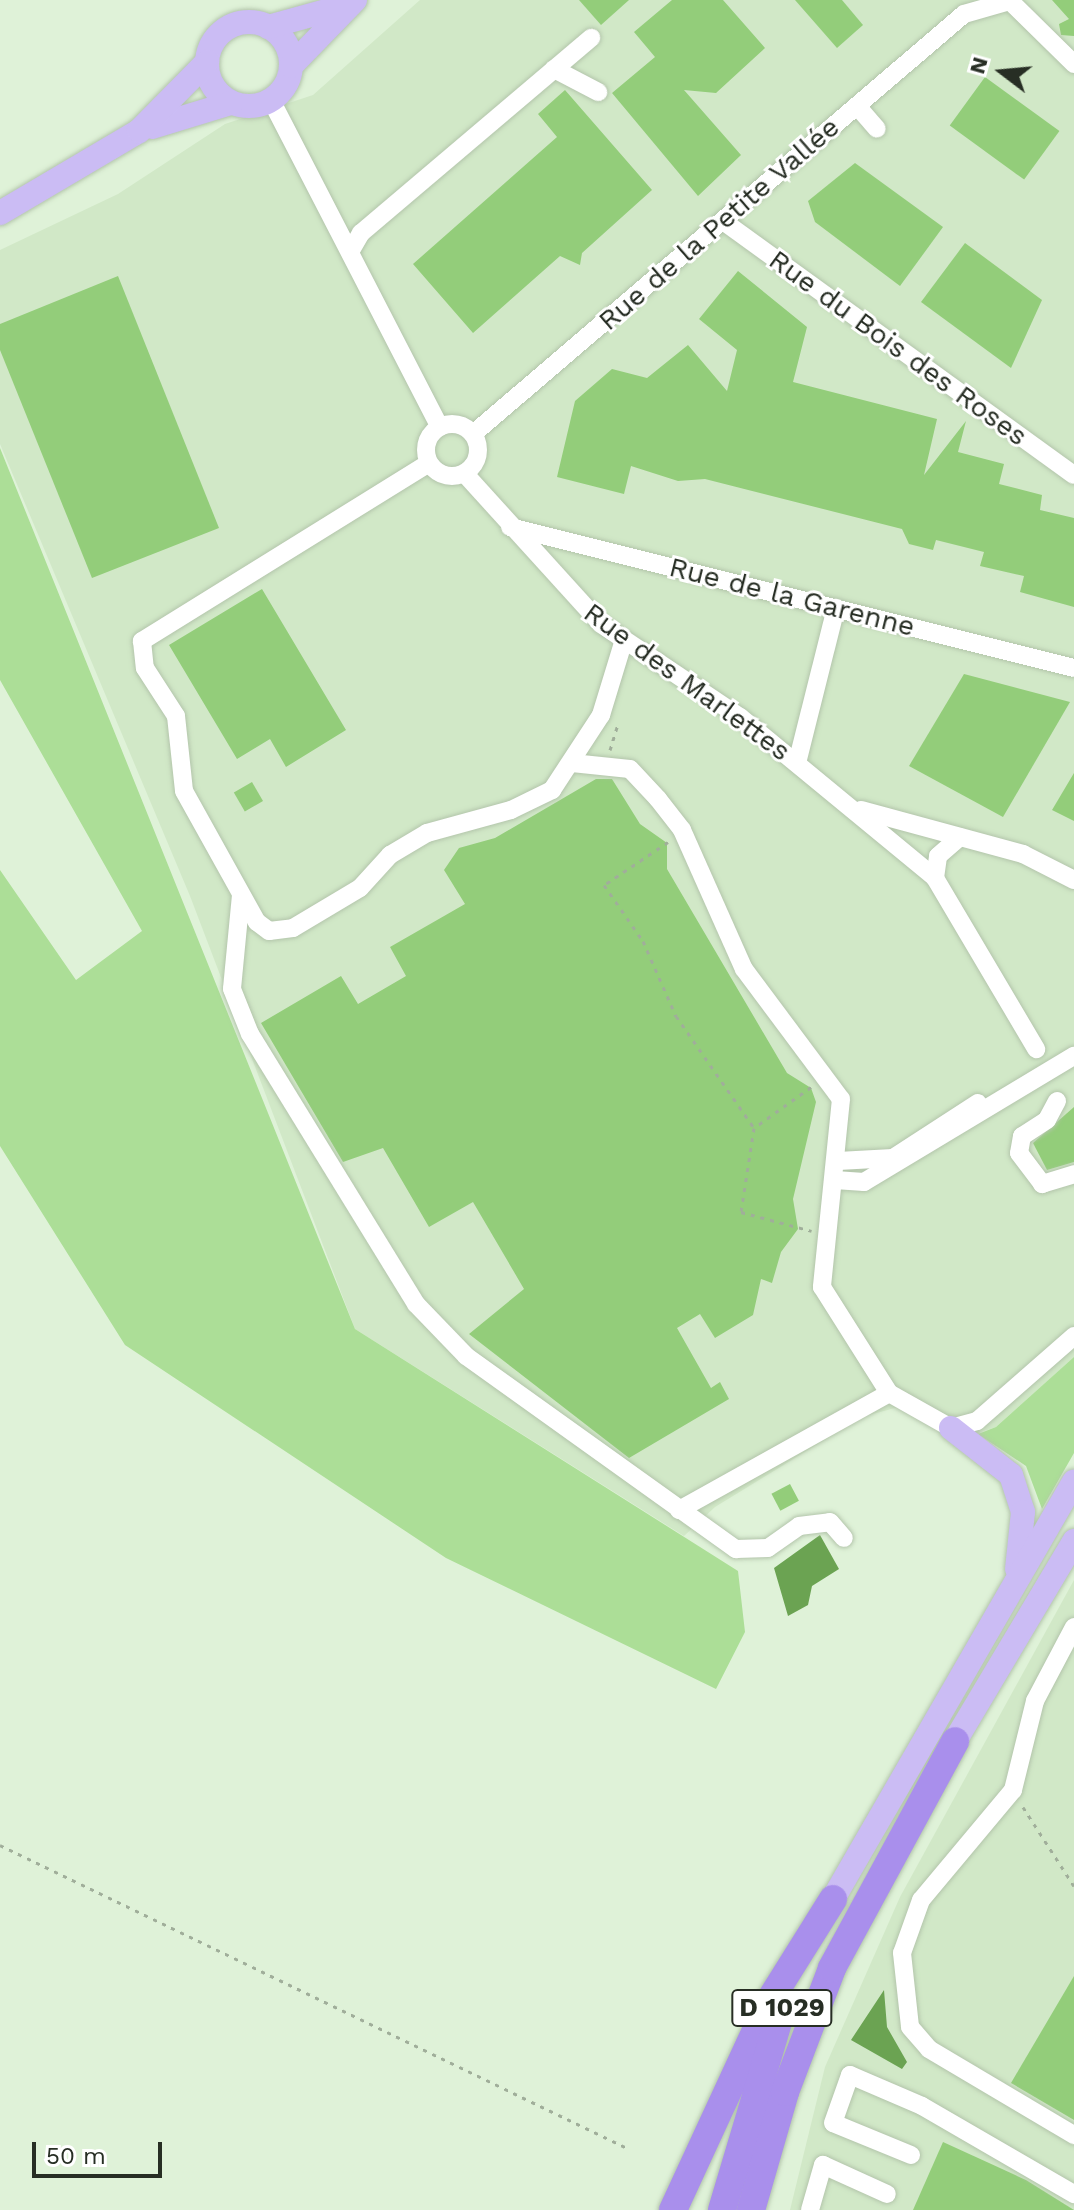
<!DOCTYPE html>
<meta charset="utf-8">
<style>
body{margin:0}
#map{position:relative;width:1074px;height:2210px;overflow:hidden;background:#dff2d8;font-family:"Work Sans",sans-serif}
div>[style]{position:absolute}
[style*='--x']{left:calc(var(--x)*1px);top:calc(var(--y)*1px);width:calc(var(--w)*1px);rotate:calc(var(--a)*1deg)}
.built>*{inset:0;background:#d1e8c7}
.green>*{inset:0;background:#acde97}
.water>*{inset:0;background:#6ba352}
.building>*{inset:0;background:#93cd7a;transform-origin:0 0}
.path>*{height:3px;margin-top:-1.5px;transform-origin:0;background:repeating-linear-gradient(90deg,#a0ae9a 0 4px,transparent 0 10px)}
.roads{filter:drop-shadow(0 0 2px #b3c5ab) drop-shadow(0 0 2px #b3c5ab)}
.minor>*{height:18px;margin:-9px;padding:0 9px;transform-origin:9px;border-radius:9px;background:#fff}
.minor>.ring{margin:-9px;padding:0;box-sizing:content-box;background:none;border:18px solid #fff;border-radius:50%}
.major>*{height:24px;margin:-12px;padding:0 12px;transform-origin:12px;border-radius:12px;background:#cbbcf4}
.major>.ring{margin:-12px;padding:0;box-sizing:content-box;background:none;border:24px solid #cbbcf4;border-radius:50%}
.highway>*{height:28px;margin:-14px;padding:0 14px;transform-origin:14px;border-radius:14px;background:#a98fec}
span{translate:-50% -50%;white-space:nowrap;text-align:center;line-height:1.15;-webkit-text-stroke:6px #fff;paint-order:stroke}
.shield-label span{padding:2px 6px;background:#fff;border:2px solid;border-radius:6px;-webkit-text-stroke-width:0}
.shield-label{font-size:26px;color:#272e24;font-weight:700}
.street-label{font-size:28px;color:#272e24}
.north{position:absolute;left:962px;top:32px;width:80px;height:80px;-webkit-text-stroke:6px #fff;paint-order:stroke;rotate:286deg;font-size:22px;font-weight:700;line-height:32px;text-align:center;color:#272e24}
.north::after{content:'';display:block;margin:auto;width:28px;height:36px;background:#272e24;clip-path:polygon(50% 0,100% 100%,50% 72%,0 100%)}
.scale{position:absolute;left:32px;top:2142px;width:130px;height:36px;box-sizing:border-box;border:4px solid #272e24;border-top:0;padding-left:10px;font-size:24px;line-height:28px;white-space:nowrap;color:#272e24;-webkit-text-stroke:6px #fff;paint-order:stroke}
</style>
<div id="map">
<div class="built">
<div style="clip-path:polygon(420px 0,1074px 0,1074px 1357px,996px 1427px,968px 1437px,902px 1406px,862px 1417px,715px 1507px,684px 1536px,355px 1329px,190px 896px,0 444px,0 250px,118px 194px,225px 124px,313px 95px)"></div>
<div style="clip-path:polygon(1074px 1580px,1074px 2210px,790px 2210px,825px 2067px,900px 1897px)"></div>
</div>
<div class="green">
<div style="clip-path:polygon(0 448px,355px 1329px,738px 1571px,745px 1632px,716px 1689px,446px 1558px,125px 1345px,0 1146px,0 870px,76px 980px,142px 931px,0 680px)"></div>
<div style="clip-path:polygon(1074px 1357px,1074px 1453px,1042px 1509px,1026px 1466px,978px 1434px,996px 1427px)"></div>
</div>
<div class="water">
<div style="clip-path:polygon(820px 1535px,839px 1569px,812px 1586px,808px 1605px,788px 1616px,774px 1568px)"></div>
<div style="clip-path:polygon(884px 1990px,887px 2027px,907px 2062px,902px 2069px,851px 2040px)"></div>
</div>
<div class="building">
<div style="clip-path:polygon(579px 0,629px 0,601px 25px)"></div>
<div style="clip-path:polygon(672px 0,723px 0,765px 48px,716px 93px,684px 90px,741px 155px,698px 196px,612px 93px,655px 57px,634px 32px)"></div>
<div style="clip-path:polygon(795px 0,842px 0,863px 25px,837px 48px)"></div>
<div style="clip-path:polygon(1052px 0,1074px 0,1074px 36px,1061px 35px,1059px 24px,1069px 19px)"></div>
<div style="left:985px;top:77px;width:92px;height:60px;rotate:36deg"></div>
<div style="clip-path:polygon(565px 90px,652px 190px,582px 253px,580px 265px,560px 256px,473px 333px,413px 264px,557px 137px,538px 114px)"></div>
<div style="clip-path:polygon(855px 163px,943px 227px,900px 286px,815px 222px,808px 201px)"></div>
<div style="clip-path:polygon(965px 243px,1042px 300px,1011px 368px,921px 302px)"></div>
<div style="clip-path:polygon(738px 271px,807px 327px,793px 382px,937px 419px,924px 475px,966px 421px,958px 452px,1004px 464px,999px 484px,1042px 495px,1040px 510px,1074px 518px,1074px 607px,1020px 592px,1024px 576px,980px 566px,984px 552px,936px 540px,933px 550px,909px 544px,902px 529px,705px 479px,678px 481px,631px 466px,624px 494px,557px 477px,575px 401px,612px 369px,647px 378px,688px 345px,727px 391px,737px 350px,699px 319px)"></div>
<div style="clip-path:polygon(118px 276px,219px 528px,92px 578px,0 350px,0 324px)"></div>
<div style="clip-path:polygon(262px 589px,346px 730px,286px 767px,270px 739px,237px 759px,169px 645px)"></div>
<div style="clip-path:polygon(964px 674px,1070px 702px,1003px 817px,909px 766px)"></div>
<div style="clip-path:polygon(1074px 773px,1074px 821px,1052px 810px)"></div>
<div style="clip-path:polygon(596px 779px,612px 779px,640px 824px,667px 843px,667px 869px,787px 1073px,811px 1088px,816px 1102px,793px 1199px,798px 1229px,781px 1252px,772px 1283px,761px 1279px,753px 1315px,715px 1338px,700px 1314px,677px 1328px,711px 1388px,720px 1382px,729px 1399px,629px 1458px,469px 1334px,524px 1289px,473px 1202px,429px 1227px,383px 1148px,343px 1162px,261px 1023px,341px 976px,358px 1004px,406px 976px,390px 947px,465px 904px,444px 870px,459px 848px,495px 838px)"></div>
<div style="left:252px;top:782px;width:22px;height:21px;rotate:60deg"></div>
<div style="clip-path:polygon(1074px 1107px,1074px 1162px,1047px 1170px,1033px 1143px)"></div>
<div style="left:790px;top:1484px;width:19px;height:21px;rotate:62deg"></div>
<div style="clip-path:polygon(1074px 1976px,1074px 2120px,1011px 2083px)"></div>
<div style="clip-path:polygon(943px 2142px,1026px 2180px,1074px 2210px,913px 2210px)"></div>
</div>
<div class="path">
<div style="--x:610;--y:750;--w:28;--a:-73"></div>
<div style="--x:668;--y:842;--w:77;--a:146.1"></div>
<div style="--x:604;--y:885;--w:68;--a:55.1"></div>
<div style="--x:643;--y:941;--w:82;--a:66.3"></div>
<div style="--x:676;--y:1016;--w:136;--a:55.1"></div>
<div style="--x:811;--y:1087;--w:70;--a:144.3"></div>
<div style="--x:754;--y:1128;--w:85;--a:98.8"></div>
<div style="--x:741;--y:1212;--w:73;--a:15"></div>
<div style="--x:1023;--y:1807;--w:94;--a:57.2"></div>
<div style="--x:0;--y:1845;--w:699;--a:25.79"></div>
</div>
<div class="roads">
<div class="minor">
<div style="--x:554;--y:69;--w:50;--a:27.6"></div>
<div style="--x:271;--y:100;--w:368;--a:62.7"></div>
<div style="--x:857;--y:106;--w:30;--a:49"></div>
<div style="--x:723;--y:221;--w:433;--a:35.9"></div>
<div style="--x:350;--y:252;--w:22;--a:-60"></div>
<div style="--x:361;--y:233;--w:302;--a:-40.3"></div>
<div class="ring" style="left:426px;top:424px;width:34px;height:34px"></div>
<div style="--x:473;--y:434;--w:646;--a:-40.54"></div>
<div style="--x:964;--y:14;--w:48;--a:-15.8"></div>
<div style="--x:1010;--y:1;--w:90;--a:44.5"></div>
<div style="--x:429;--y:463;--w:338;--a:148.2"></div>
<div style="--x:142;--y:641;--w:27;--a:84"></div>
<div style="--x:145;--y:668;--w:57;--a:57.1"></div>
<div style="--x:176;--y:716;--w:75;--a:83.9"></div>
<div style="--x:184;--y:791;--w:150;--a:60.9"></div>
<div style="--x:257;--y:922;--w:15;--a:37"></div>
<div style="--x:269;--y:931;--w:24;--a:-7"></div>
<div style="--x:293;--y:928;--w:78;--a:-30.8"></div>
<div style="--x:360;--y:888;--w:45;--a:-47.7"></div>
<div style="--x:390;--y:855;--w:43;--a:-30.7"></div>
<div style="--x:427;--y:833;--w:87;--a:-15.3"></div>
<div style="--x:511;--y:810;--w:46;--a:-26"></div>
<div style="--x:552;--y:790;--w:90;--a:-56.8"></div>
<div style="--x:601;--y:715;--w:78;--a:-73"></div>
<div style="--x:465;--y:474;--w:202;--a:47.8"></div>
<div style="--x:601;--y:624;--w:167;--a:33.8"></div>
<div style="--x:740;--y:717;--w:253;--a:39.5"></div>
<div style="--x:935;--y:878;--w:199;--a:59.4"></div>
<div style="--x:510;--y:527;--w:581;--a:14.04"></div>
<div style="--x:572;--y:763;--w:58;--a:5.9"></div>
<div style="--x:630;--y:769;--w:41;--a:47"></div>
<div style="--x:658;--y:799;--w:39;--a:52"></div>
<div style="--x:682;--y:830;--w:152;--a:66"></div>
<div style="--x:744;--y:969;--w:162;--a:53.3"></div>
<div style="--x:841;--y:1099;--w:189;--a:95.8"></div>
<div style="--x:822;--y:1287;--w:125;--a:57.7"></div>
<div style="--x:889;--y:1393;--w:71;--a:29.4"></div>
<div style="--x:951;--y:1428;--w:27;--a:-15"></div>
<div style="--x:977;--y:1421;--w:129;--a:-41.2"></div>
<div style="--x:797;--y:763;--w:160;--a:-75.9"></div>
<div style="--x:861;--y:810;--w:168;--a:15.2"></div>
<div style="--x:1023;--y:854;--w:57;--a:27"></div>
<div style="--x:935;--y:878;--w:22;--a:-82"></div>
<div style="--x:938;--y:856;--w:29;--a:-41"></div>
<div style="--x:241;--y:895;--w:94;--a:95.5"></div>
<div style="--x:232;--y:989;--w:48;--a:68.2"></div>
<div style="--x:250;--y:1034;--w:317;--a:58.4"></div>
<div style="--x:416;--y:1304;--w:72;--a:46.1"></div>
<div style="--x:466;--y:1356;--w:332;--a:35.6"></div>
<div style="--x:736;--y:1549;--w:32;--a:-2"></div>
<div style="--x:768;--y:1548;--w:38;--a:-35"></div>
<div style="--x:799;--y:1526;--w:31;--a:-7"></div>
<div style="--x:830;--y:1522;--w:21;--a:49"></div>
<div style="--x:1057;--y:1101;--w:21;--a:118"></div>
<div style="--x:1047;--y:1120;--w:30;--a:147"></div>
<div style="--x:1022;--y:1136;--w:17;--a:100"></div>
<div style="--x:1019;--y:1153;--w:39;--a:53"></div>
<div style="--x:1042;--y:1184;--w:34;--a:-17"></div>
<div style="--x:838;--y:1161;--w:55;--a:-3.1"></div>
<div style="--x:893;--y:1158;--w:101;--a:-32.9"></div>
<div style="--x:835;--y:1180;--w:29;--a:4"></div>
<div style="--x:864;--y:1182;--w:245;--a:-31"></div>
<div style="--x:679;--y:1510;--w:240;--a:-29.1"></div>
<div style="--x:1074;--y:1627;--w:84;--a:117.8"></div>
<div style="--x:1035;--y:1701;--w:92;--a:103.9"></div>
<div style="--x:1013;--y:1790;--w:143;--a:129.9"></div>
<div style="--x:921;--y:1900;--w:56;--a:109.7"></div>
<div style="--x:902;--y:1953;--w:74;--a:83.8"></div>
<div style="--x:910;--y:2027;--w:29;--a:49"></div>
<div style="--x:929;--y:2049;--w:169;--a:30.7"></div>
<div style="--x:911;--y:2155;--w:84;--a:-157.7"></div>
<div style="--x:833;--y:2123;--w:51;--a:-70.5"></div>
<div style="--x:850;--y:2075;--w:78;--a:23.3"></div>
<div style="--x:922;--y:2106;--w:176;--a:30.1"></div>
<div style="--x:810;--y:2210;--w:47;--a:-73.9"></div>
<div style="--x:823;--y:2165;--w:70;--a:24.4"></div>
</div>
<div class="major">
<div class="ring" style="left:207px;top:22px;width:60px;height:60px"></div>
<div style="--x:268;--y:27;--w:75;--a:-15.5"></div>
<div style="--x:291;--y:66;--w:92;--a:-45.9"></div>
<div style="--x:152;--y:127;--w:83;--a:-16.9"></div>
<div style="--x:0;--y:213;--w:161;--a:-30.5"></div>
<div style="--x:139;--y:131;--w:97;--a:-45.4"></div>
<div style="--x:951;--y:1428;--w:76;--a:38.1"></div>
<div style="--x:1011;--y:1475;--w:39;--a:72"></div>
<div style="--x:1023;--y:1512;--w:57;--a:96"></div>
<div style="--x:955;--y:1741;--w:233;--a:-59.2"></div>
<div style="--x:833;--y:1899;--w:482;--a:-60"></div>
</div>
<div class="highway">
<div style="--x:673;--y:2210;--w:231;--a:-65.2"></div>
<div style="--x:770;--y:2000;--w:119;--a:-58"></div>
<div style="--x:722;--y:2210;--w:202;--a:-73.4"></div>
<div style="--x:751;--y:2210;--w:123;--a:-73.9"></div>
<div style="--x:785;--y:2092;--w:133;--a:-69.2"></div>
<div style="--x:832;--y:1968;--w:258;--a:-61.5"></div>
</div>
</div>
<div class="shield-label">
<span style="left:782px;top:2008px">D 1029</span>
</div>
<div class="street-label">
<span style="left:719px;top:224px;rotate:-41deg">Rue de la Petite Vallée</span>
<span style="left:898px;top:348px;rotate:36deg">Rue du Bois des Roses</span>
<span style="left:792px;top:597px;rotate:14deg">Rue de la Garenne</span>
<span style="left:687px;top:682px;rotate:36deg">Rue des Marlettes</span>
</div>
<div class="north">N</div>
<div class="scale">50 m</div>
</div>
